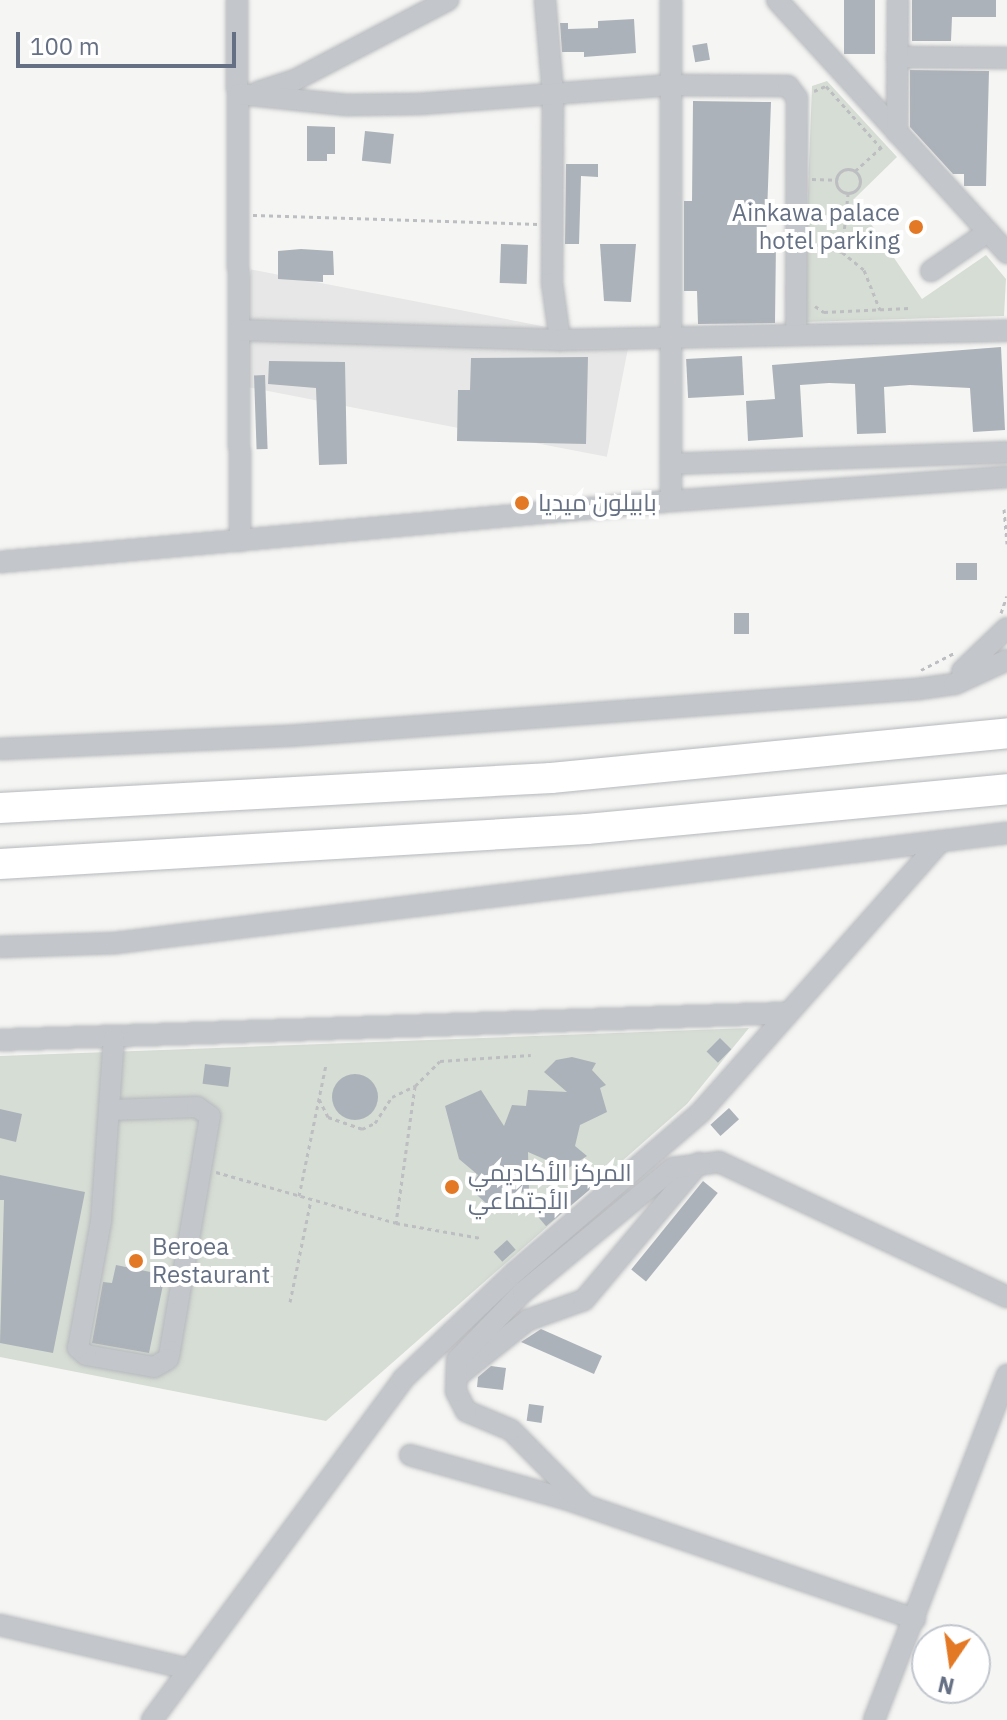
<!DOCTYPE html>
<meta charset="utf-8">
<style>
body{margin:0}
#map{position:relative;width:1007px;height:1720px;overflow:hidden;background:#f5f6f3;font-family:"IBM Plex Sans",Cairo,sans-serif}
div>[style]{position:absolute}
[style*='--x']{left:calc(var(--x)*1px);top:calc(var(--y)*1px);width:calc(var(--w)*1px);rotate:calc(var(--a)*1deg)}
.built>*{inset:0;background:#e6e7e6;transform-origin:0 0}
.green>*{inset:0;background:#d6ddd4}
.building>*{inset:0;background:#acb2b9;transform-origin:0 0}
.round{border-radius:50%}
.path>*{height:3px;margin-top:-1.5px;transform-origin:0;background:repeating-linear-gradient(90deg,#bdbec1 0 4px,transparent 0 8px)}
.path>.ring{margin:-1.5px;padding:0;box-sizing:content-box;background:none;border:3px solid #bdbec1;border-radius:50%}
.roads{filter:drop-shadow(0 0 2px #b6b8bc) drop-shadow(0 0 2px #b6b8bc)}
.minor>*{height:20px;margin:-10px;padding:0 10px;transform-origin:10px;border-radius:10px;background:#c3c6ca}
.highway>*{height:30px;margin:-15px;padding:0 15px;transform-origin:15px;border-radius:15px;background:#fff}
.dots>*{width:22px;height:22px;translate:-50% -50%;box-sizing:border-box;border:4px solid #fff;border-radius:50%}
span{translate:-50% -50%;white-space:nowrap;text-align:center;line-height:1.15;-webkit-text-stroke:8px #fff;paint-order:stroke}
.poi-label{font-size:24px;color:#657084}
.right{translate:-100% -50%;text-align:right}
.left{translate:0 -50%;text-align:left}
.north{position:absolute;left:911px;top:1624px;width:80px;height:80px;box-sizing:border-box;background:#fff;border:2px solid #c1c6ce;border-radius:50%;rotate:193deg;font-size:22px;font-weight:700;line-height:32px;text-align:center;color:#657084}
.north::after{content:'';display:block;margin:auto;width:28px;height:36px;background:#e47925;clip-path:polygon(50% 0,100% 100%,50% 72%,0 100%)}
.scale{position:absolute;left:16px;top:32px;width:220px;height:36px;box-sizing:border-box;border:4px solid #657084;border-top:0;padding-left:10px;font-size:24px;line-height:28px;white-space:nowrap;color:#657084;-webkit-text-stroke:6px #fff;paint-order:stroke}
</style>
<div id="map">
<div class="built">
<div style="left:629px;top:343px;width:116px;height:385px;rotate:101deg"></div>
</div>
<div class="green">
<div style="clip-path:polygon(827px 81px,897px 157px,854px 199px,922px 299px,986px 255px,1006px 279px,1004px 316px,803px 322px,812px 86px)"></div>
<div style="clip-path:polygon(749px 1028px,687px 1104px,326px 1421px,0 1357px,0 1056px)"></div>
</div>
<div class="building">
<div style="left:844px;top:0;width:31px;height:54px"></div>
<div style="clip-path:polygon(912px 0,996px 0,996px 17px,952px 17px,951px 41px,912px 41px)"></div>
<div style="clip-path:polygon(634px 19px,636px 53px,584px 57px,584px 52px,562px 52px,560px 23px,568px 23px,568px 29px,598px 28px,598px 21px)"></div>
<div style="left:707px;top:43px;width:17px;height:15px;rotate:80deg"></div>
<div style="clip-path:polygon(910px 70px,989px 71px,986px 186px,964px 186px,964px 174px,953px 174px,910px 127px)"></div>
<div style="clip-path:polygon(693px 101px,771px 102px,766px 242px,776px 242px,775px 323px,698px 324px,697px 291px,684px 291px,684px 201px,692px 201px)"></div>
<div style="clip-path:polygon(307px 126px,335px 127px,335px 154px,327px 154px,327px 161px,307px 161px)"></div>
<div style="left:365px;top:131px;width:29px;height:30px;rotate:6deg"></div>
<div style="clip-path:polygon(566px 164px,598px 164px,598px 177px,581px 176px,579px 244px,565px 244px)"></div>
<div style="left:501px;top:244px;width:27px;height:39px;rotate:2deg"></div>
<div style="clip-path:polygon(600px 244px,636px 244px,631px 302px,604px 301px)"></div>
<div style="clip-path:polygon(301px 249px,333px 251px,334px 275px,323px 275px,323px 282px,278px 279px,278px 251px)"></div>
<div style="clip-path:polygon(1001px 347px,1005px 430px,973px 432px,970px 388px,910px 385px,884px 387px,886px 433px,857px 434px,855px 384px,829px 383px,800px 385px,803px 437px,748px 441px,746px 401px,775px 399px,772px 365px)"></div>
<div style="left:742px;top:356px;width:39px;height:56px;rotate:87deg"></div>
<div style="clip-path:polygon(588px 357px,586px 444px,457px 441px,458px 390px,470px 390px,471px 358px)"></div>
<div style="clip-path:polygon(269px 361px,345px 362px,347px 464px,319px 465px,316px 388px,268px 384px)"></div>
<div style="left:265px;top:375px;width:74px;height:11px;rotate:88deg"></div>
<div style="left:956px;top:563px;width:21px;height:17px"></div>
<div style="left:734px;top:613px;width:15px;height:21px"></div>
<div style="left:720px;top:1038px;width:16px;height:19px;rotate:45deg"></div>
<div style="clip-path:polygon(572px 1057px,596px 1063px,592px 1070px,606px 1085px,600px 1088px,607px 1112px,580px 1125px,575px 1146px,587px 1156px,567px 1169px,528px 1152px,529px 1192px,511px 1193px,495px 1211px,469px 1188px,478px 1175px,459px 1159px,445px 1106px,481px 1090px,504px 1126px,512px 1105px,526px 1106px,528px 1090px,567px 1092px,544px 1072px,556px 1060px)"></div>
<div style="left:205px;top:1064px;width:26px;height:20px;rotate:7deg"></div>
<div class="round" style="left:332px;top:1074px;width:46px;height:46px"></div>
<div style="left:729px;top:1108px;width:15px;height:25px;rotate:48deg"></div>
<div style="clip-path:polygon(0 1109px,22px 1114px,16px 1142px,0 1138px)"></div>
<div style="clip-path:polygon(0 1175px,85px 1192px,53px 1353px,0 1343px,4px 1200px,0 1200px)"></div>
<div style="left:581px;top:1176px;width:16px;height:59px;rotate:50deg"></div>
<div style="left:703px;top:1181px;width:19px;height:114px;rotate:39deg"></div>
<div style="left:507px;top:1240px;width:13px;height:18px;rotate:48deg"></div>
<div style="clip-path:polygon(116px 1265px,165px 1275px,149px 1353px,92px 1343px,103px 1282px,112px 1283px)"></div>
<div style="clip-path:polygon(541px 1329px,602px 1356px,594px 1374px,521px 1342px)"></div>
<div style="clip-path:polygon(491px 1366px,506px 1368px,503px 1390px,477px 1387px,478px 1377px)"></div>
<div style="left:529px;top:1404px;width:15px;height:17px;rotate:8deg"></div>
</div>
<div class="path">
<div style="--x:814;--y:91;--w:13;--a:-23"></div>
<div style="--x:826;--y:86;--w:83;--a:48.4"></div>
<div class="ring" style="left:836px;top:169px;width:21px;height:21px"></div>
<div style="--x:855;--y:171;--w:36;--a:-42"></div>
<div style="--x:812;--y:179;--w:24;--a:2"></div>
<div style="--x:253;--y:215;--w:285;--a:1.8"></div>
<div style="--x:815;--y:244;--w:28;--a:17"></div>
<div style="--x:842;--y:252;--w:28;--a:39"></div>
<div style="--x:864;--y:270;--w:43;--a:68.2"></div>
<div style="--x:842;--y:252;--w:58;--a:-84.1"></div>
<div style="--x:815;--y:306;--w:11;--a:34"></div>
<div style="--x:824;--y:312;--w:85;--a:-2.7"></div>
<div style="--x:1004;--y:509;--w:35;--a:85"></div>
<div style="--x:1001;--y:613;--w:18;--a:-71"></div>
<div style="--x:921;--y:670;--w:37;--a:-27"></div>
<div style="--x:415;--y:1086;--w:35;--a:-45"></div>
<div style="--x:440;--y:1061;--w:91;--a:-3.8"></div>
<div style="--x:319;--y:1099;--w:20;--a:63"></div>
<div style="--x:328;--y:1117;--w:36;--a:19"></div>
<div style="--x:362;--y:1129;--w:14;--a:-25"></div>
<div style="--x:375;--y:1123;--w:31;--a:-57"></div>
<div style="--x:392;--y:1097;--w:25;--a:-26"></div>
<div style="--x:415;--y:1086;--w:138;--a:97.9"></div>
<div style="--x:216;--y:1172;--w:187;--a:15.8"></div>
<div style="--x:396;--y:1223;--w:86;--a:10"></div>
<div style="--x:299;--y:1196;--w:134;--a:-78.4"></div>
<div style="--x:290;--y:1302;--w:104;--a:-78.4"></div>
</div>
<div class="roads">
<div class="minor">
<div style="--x:237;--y:0;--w:541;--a:89.68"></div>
<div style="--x:545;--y:0;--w:93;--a:85.1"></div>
<div style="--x:553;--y:93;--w:190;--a:90.3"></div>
<div style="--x:552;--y:283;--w:58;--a:82"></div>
<div style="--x:777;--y:0;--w:342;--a:47.7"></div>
<div style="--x:897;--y:57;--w:110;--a:0.5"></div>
<div style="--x:258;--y:92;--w:39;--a:-18"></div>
<div style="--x:295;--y:80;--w:173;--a:-27.6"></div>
<div style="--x:240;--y:94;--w:107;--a:5.9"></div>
<div style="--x:346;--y:105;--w:73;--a:-0.8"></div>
<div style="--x:419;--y:104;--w:253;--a:-4.3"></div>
<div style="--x:671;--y:85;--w:117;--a:0.5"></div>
<div style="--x:788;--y:86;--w:15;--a:53"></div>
<div style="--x:797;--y:98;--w:237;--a:90.2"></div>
<div style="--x:897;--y:133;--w:133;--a:-89.6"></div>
<div style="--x:931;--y:271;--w:69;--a:-34.4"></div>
<div style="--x:239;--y:330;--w:321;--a:1.8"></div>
<div style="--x:560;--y:340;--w:447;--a:-1.2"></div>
<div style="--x:671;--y:464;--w:336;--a:-2"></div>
<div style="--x:671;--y:501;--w:501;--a:-90"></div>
<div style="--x:0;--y:562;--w:674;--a:-5.19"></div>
<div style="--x:671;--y:501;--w:337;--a:-4.1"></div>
<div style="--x:962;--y:671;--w:62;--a:-43.7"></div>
<div style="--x:0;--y:749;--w:288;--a:-2.6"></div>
<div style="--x:288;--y:736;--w:632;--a:-4.27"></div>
<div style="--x:918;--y:689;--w:37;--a:-8"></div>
<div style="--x:955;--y:684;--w:57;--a:-24.8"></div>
<div style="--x:0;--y:947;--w:115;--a:-2"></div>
<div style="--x:115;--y:943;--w:899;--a:-7.03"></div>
<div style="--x:0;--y:1040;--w:786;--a:-1.97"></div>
<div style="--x:110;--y:1110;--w:87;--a:-2"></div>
<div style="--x:197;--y:1107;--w:16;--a:35"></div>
<div style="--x:210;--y:1116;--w:238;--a:99.7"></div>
<div style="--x:170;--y:1351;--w:8;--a:104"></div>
<div style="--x:168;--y:1359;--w:16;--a:150"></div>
<div style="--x:154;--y:1367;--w:69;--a:-170"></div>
<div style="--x:86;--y:1355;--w:11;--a:-139"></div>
<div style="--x:78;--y:1348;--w:128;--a:-79.7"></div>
<div style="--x:101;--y:1222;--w:184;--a:-86"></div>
<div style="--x:459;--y:1375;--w:88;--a:-38.6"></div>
<div style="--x:528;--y:1320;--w:59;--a:-19.7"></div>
<div style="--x:584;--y:1300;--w:179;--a:-50"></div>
<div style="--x:410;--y:1455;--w:165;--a:15.8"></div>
<div style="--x:569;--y:1500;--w:366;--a:19"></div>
<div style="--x:585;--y:1505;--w:105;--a:-134.6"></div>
<div style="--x:511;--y:1430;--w:49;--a:-157.1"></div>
<div style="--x:466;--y:1411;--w:22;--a:-117"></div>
<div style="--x:456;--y:1391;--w:31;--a:-88"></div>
<div style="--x:457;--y:1360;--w:95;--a:-45.9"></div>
<div style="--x:523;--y:1292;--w:195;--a:-39.6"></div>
<div style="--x:673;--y:1168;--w:46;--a:-7.4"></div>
<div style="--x:719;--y:1162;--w:318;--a:25.1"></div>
<div style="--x:0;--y:1625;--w:194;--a:13.1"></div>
<div style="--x:152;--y:1720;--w:423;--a:-53.6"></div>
<div style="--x:403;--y:1379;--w:153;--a:-43.7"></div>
<div style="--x:514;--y:1273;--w:247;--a:-40.7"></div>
<div style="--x:701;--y:1112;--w:361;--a:-48.5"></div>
<div style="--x:874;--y:1720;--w:370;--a:-68.9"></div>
</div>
<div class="highway">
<div style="--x:0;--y:808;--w:552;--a:-3.12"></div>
<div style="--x:551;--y:778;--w:458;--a:-5.6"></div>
<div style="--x:0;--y:864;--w:588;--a:-3.41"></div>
<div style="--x:587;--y:829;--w:422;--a:-5.4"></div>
</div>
</div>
<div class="dots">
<div style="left:916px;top:227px;background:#e47925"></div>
<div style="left:522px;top:503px;background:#e47925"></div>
<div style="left:452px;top:1187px;background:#e47925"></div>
<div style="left:136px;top:1261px;background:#e47925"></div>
</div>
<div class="poi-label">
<span class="right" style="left:900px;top:227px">Ainkawa palace<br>hotel parking</span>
<span class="left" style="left:538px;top:503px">بابيلون ميديا</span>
<span class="left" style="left:468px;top:1187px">المركز الأكاديمي<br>الأجتماعي</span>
<span class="left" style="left:152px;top:1261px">Beroea<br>Restaurant</span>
</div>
<div class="north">N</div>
<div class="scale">100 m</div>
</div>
